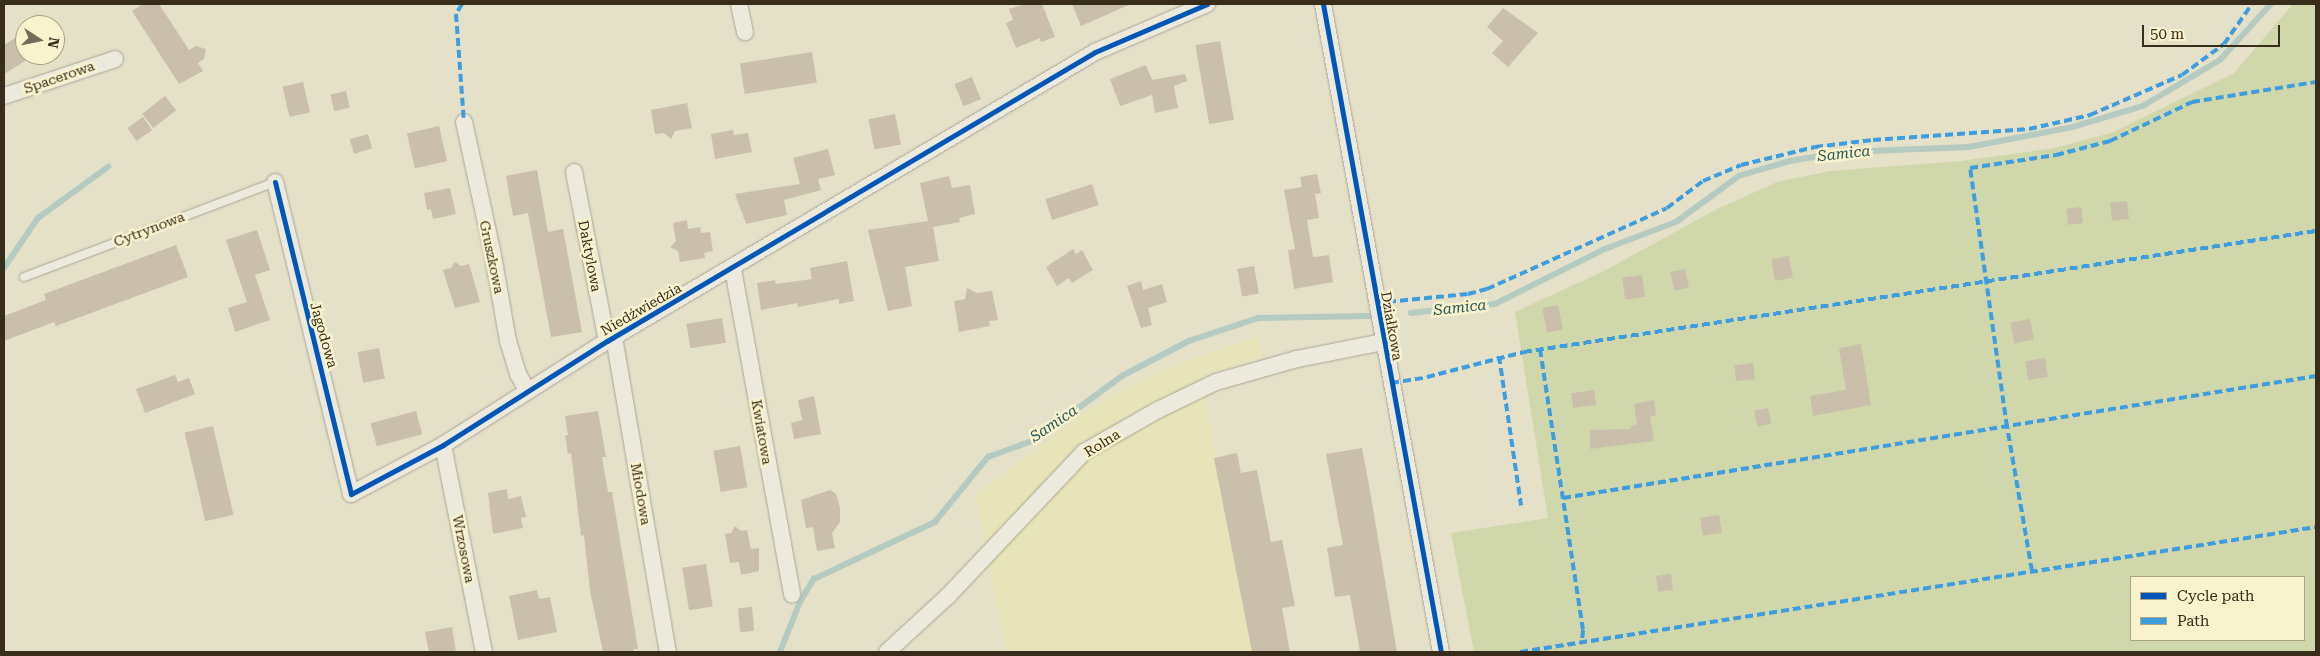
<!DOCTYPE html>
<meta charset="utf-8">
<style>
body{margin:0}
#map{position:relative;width:2320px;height:656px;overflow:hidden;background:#e5e1c9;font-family:"Roboto Serif",serif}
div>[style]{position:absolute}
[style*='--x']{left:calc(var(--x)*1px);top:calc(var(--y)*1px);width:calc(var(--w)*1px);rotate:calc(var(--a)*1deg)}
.farmland>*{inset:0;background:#e6e4b8}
.green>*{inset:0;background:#d0d7aa}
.stream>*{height:5.5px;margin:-2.75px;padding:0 2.75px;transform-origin:2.75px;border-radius:2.75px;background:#b5cbc1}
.building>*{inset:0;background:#c9bfaa;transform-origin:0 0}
.roads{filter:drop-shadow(0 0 1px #aaa493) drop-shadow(0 0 1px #aaa493)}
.service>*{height:8px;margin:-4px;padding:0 4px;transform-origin:4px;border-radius:4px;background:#eceadc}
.minor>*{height:16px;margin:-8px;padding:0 8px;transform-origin:8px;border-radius:8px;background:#eceadc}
.quiet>*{height:4px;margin-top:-2px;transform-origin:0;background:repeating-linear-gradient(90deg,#3e9ddf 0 8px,transparent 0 12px)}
.cycleway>*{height:5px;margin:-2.5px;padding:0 2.5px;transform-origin:2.5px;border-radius:2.5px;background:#0057b8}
span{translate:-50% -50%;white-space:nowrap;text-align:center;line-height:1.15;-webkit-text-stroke:5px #f8f2cd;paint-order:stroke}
.street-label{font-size:14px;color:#382d1b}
.water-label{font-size:15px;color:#295559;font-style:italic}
.frame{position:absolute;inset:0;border:5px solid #382d1b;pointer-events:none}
.legend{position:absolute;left:2130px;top:576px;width:175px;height:65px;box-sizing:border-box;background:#f8f2cd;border:1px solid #aba386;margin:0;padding:6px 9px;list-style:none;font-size:15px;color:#382d1b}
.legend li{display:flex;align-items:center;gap:10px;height:25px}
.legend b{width:25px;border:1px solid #aba386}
.north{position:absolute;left:15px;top:15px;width:50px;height:50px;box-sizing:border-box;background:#f8f2cd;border:1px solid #aba386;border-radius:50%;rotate:101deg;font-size:14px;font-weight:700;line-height:20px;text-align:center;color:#382d1b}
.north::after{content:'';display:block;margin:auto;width:18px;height:22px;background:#756c58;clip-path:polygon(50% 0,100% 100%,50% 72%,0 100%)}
.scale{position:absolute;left:2142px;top:25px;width:138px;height:22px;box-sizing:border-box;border:2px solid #382d1b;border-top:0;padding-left:6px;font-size:15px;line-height:18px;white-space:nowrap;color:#382d1b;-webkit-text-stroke:4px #f8f2cd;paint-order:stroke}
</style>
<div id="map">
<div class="farmland">
<div style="clip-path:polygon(1258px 336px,1263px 357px,1201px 376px,1254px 652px,1006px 652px,976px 496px,1086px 411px,1121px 391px,1170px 367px)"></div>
</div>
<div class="green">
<div style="clip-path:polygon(evenodd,2293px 4px,2316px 4px,2316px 652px,1474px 652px,1451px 533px,1548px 518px,1515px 312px,1602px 272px,1717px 209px,1777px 182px,1830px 171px,1961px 161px,2055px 148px,2111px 133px,2234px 73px,2293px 4px,2131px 577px,2304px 577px,2304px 640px,2131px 640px,2131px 577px)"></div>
</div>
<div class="stream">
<div style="--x:4;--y:268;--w:60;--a:-55.8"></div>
<div style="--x:38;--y:218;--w:87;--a:-36.1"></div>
<div style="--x:1411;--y:313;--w:84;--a:-6.1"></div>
<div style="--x:1495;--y:304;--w:123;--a:-26.6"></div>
<div style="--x:1605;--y:249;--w:76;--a:-20.8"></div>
<div style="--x:1676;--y:222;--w:78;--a:-36.1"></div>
<div style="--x:1739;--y:176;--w:53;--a:-16.4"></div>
<div style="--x:1790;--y:161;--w:55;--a:-9.5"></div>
<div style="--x:1844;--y:152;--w:125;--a:-2.3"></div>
<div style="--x:1969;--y:147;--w:106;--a:-10.9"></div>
<div style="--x:2073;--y:127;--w:73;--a:-16.7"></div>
<div style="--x:2143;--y:106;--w:90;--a:-30.9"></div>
<div style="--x:2220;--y:60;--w:76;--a:-47.7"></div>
<div style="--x:780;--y:652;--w:54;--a:-68.2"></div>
<div style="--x:800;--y:602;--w:27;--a:-59"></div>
<div style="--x:814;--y:579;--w:134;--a:-25.2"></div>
<div style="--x:935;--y:522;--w:84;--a:-50.8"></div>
<div style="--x:988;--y:457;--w:50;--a:-19.9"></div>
<div style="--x:1035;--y:440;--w:108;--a:-36.3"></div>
<div style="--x:1122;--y:376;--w:76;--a:-27.6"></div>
<div style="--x:1189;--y:341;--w:73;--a:-18.4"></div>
<div style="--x:1258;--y:318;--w:111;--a:-1"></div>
</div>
<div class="building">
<div style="clip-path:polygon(143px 4px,159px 4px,189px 50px,196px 46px,206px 49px,204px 59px,198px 63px,203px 71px,179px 84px,132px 11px)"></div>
<div style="clip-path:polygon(1024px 4px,1042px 4px,1055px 37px,1041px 42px,1040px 38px,1016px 48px,1006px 23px,1013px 20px,1009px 9px)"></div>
<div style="clip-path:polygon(1072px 4px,1131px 4px,1081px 26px)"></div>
<div style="clip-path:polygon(1503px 8px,1538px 33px,1508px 67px,1492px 53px,1503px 41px,1487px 27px)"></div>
<div style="clip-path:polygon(25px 32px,25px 61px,4px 74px,4px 45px)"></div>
<div style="left:1220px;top:41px;width:80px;height:25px;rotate:80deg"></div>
<div style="left:812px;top:52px;width:31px;height:73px;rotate:81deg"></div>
<div style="clip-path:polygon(1146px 65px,1152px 80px,1185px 74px,1187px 81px,1174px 86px,1178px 108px,1155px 113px,1152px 95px,1120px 106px,1110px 79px)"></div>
<div style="left:972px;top:77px;width:24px;height:19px;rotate:68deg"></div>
<div style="left:303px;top:82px;width:31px;height:21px;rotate:77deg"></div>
<div style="left:346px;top:91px;width:17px;height:16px;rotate:77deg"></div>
<div style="left:165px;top:96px;width:18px;height:29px;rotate:52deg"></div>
<div style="clip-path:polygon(687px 103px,692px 128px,675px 131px,671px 139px,664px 133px,655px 134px,651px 110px)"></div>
<div style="left:895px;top:114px;width:31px;height:27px;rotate:79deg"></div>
<div style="left:143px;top:117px;width:16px;height:19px;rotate:55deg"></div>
<div style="left:439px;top:126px;width:36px;height:33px;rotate:77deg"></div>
<div style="clip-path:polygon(733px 130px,734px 135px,748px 133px,752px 152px,715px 159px,711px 134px)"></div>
<div style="left:368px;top:134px;width:15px;height:19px;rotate:74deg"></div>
<div style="clip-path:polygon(828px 149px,835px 175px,818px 179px,821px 190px,784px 200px,787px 215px,746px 224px,735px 194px,800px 184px,793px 158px)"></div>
<div style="clip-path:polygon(537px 170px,548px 232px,563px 229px,582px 332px,551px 337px,528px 213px,513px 216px,506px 176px)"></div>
<div style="clip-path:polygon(1317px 174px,1321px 193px,1315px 194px,1319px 218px,1307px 220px,1313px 257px,1329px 255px,1333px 282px,1294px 289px,1288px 250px,1295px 249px,1284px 190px,1302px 187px,1300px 177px)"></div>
<div style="clip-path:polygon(949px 176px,952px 188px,970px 185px,975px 214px,959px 218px,960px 222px,933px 227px,939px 261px,905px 267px,912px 306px,888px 311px,868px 230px,928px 221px,920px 183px)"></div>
<div style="left:1092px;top:184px;width:22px;height:49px;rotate:72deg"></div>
<div style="clip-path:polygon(450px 188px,456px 214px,433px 219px,431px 209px,427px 210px,424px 193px)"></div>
<div style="left:2127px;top:201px;width:18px;height:17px;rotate:84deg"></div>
<div style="left:2081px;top:207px;width:16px;height:15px;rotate:83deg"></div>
<div style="clip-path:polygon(687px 220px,688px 229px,700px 227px,701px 233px,710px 232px,713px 251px,704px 253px,705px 258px,680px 262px,678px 251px,670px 247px,676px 241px,673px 223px)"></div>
<div style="clip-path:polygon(257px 230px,270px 270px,255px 275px,270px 320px,235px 332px,228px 308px,247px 302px,226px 240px)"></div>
<div style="clip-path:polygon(176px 245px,188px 277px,56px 326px,54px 322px,4px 341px,4px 316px,46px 300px,44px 294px)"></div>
<div style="clip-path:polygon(1073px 249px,1076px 254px,1082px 250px,1093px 270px,1072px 283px,1069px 278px,1057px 286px,1046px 267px)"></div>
<div style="left:1789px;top:256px;width:22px;height:18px;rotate:80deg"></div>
<div style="clip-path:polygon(847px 261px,854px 301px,839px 304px,839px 299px,798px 307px,797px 303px,761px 310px,757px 283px,775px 280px,776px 284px,812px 279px,810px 268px)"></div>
<div style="clip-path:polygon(455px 262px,461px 266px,469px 264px,480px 302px,455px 308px,443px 270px,451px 268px)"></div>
<div style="left:1254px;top:266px;width:28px;height:17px;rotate:80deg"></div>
<div style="left:1685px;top:269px;width:19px;height:15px;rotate:78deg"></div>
<div style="left:1642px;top:275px;width:22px;height:20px;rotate:82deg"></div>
<div style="clip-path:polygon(1141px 281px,1143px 290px,1162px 284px,1167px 302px,1148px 308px,1152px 325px,1141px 328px,1127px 286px)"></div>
<div style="clip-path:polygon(967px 288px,977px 293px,992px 291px,998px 320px,989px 321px,990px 326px,959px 332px,954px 301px,965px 299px)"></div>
<div style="left:1558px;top:305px;width:25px;height:16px;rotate:79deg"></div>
<div style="left:722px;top:318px;width:25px;height:36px;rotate:81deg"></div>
<div style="left:2030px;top:319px;width:21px;height:20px;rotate:79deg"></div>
<div style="clip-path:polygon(1861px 344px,1871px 405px,1813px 416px,1810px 396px,1846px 390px,1839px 348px)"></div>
<div style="left:379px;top:348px;width:31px;height:22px;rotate:79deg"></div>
<div style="left:2045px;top:358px;width:19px;height:20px;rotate:81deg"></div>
<div style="left:1753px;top:363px;width:16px;height:19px;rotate:83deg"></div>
<div style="clip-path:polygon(175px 375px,178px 382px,189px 378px,195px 394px,145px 413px,136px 389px)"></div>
<div style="left:1594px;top:390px;width:15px;height:23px;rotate:82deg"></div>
<div style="clip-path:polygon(814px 396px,821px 434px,794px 439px,791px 423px,802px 420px,798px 400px)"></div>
<div style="clip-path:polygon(1654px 400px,1656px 416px,1650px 416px,1654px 441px,1590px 449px,1590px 430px,1631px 429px,1630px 426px,1637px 425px,1634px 404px)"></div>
<div style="left:1768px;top:408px;width:16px;height:14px;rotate:79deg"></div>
<div style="left:416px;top:411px;width:24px;height:47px;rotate:75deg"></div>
<div style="clip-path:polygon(598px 411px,606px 457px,602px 457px,608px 492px,612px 492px,638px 649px,633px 649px,634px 652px,603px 652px,590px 591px,584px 535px,581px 536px,571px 453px,568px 454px,565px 435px,568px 435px,565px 416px)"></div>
<div style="left:213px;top:426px;width:91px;height:29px;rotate:77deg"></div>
<div style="left:740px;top:446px;width:42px;height:27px;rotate:80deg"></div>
<div style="clip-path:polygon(1362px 448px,1369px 485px,1397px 652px,1360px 652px,1350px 595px,1335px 597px,1327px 548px,1343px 545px,1326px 454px)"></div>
<div style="clip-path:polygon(1237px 453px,1241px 473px,1257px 470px,1271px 542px,1282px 540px,1295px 606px,1282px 608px,1290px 652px,1252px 652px,1214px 458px)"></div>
<div style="clip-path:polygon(507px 489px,508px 499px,521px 496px,526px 517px,521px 518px,523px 528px,493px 534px,488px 493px)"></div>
<div style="clip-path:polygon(830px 490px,836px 494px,840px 508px,840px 522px,832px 533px,835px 548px,817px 551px,813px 527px,806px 528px,801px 500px)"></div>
<div style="left:1719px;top:515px;width:18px;height:19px;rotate:81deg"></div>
<div style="clip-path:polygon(735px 526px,741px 531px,747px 530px,751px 549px,759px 548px,759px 571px,741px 575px,739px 562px,730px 563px,725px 534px,731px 533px)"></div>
<div style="left:706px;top:564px;width:43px;height:24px;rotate:81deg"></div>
<div style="left:1671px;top:574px;width:16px;height:15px;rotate:83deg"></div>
<div style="clip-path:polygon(537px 590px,539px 599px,550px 597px,557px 632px,518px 640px,509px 596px)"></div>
<div style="left:752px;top:607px;width:24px;height:14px;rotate:85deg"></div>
<div style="clip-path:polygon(452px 627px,456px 652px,429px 652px,425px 632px)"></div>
</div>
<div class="roads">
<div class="service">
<div style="--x:24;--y:277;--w:268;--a:-20.7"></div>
</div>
<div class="minor">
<div style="--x:739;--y:4;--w:29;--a:78"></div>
<div style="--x:1323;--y:4;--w:659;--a:79.68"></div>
<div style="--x:4;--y:96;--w:117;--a:-18.4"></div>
<div style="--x:464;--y:122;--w:131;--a:77.7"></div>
<div style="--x:492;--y:250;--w:92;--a:80"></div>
<div style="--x:508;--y:341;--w:34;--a:73"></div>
<div style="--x:518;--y:374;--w:18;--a:61"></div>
<div style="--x:574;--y:172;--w:172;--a:79"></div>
<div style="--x:275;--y:182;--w:321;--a:76.3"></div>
<div style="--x:351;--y:494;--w:104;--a:-28"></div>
<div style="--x:443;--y:445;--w:194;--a:-32.4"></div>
<div style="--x:607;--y:341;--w:567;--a:-30.63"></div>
<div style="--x:1095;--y:52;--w:122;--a:-23.2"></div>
<div style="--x:733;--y:269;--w:331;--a:79.7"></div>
<div style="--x:614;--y:337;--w:320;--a:80.3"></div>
<div style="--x:443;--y:445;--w:211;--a:78.8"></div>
<div style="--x:887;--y:652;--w:83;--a:-42.6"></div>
<div style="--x:948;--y:596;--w:198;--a:-46.6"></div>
<div style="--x:1084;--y:452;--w:85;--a:-29.6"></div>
<div style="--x:1158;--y:410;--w:64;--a:-25.8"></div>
<div style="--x:1216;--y:382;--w:84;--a:-15.9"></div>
<div style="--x:1297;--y:359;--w:88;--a:-11.2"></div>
</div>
</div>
<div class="quiet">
<div style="--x:462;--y:4;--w:12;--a:121"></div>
<div style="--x:456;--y:14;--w:108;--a:85.8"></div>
<div style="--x:1376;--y:303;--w:92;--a:-5.6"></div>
<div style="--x:1468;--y:294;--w:20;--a:-15"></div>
<div style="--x:1487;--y:289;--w:197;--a:-24.2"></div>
<div style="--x:1667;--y:208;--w:45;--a:-36.9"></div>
<div style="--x:1703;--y:181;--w:41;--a:-22.8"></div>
<div style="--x:1741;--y:165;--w:76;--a:-13.7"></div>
<div style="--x:1815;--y:147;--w:58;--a:-6.9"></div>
<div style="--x:1873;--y:140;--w:156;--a:-4"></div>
<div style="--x:2029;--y:129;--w:63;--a:-12.9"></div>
<div style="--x:2090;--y:115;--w:100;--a:-23.5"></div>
<div style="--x:2182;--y:75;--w:52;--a:-36.4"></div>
<div style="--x:2224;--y:44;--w:49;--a:-55"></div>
<div style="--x:1540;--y:349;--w:284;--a:81.3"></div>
<div style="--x:1583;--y:630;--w:12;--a:95"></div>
<div style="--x:1499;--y:356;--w:151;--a:81.6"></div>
<div style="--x:1391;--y:383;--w:36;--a:-9"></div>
<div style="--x:1427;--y:377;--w:100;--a:-14.5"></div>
<div style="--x:1524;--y:352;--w:801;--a:-8.69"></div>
<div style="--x:1563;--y:498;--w:763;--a:-9.2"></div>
<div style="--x:2032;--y:571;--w:146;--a:-99.8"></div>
<div style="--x:2007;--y:427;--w:262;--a:-98.1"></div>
<div style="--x:1970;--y:168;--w:87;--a:-8.6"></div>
<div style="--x:2056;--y:155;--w:56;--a:-14.5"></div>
<div style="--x:2110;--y:141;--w:91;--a:-25.4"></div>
<div style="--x:2192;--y:102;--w:126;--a:-9.2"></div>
<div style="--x:1520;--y:652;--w:806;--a:-8.92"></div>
</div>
<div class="cycleway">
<div style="--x:1323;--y:4;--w:659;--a:79.68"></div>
<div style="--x:275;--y:182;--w:321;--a:76.3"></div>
<div style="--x:351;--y:494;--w:104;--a:-28"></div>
<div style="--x:443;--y:445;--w:194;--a:-32.4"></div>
<div style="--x:607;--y:341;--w:567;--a:-30.63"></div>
<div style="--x:1095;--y:52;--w:122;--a:-23.2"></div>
</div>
<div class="street-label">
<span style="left:59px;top:77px;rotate:-19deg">Spacerowa</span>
<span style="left:149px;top:229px;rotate:-21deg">Cytrynowa</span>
<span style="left:590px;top:256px;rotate:79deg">Daktylowa</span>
<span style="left:492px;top:257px;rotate:78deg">Gruszkowa</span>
<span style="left:641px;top:309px;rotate:-30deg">Niedźwiedzia</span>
<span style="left:1392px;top:326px;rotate:80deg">Działkowa</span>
<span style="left:324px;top:335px;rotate:74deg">Jagodowa</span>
<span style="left:762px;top:432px;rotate:80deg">Kwiatowa</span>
<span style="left:1102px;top:443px;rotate:-32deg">Rolna</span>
<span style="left:641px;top:494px;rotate:80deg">Miodowa</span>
<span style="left:464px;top:549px;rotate:79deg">Wrzosowa</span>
</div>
<div class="water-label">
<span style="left:1844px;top:154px;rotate:-6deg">Samica</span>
<span style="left:1460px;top:308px;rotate:-6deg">Samica</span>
<span style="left:1054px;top:424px;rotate:-34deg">Samica</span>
</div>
<div class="frame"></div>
<ul class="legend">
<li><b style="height:6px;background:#0057b8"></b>Cycle path</li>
<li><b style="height:6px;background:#3e9ddf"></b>Path</li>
</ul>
<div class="north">N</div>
<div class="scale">50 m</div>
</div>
